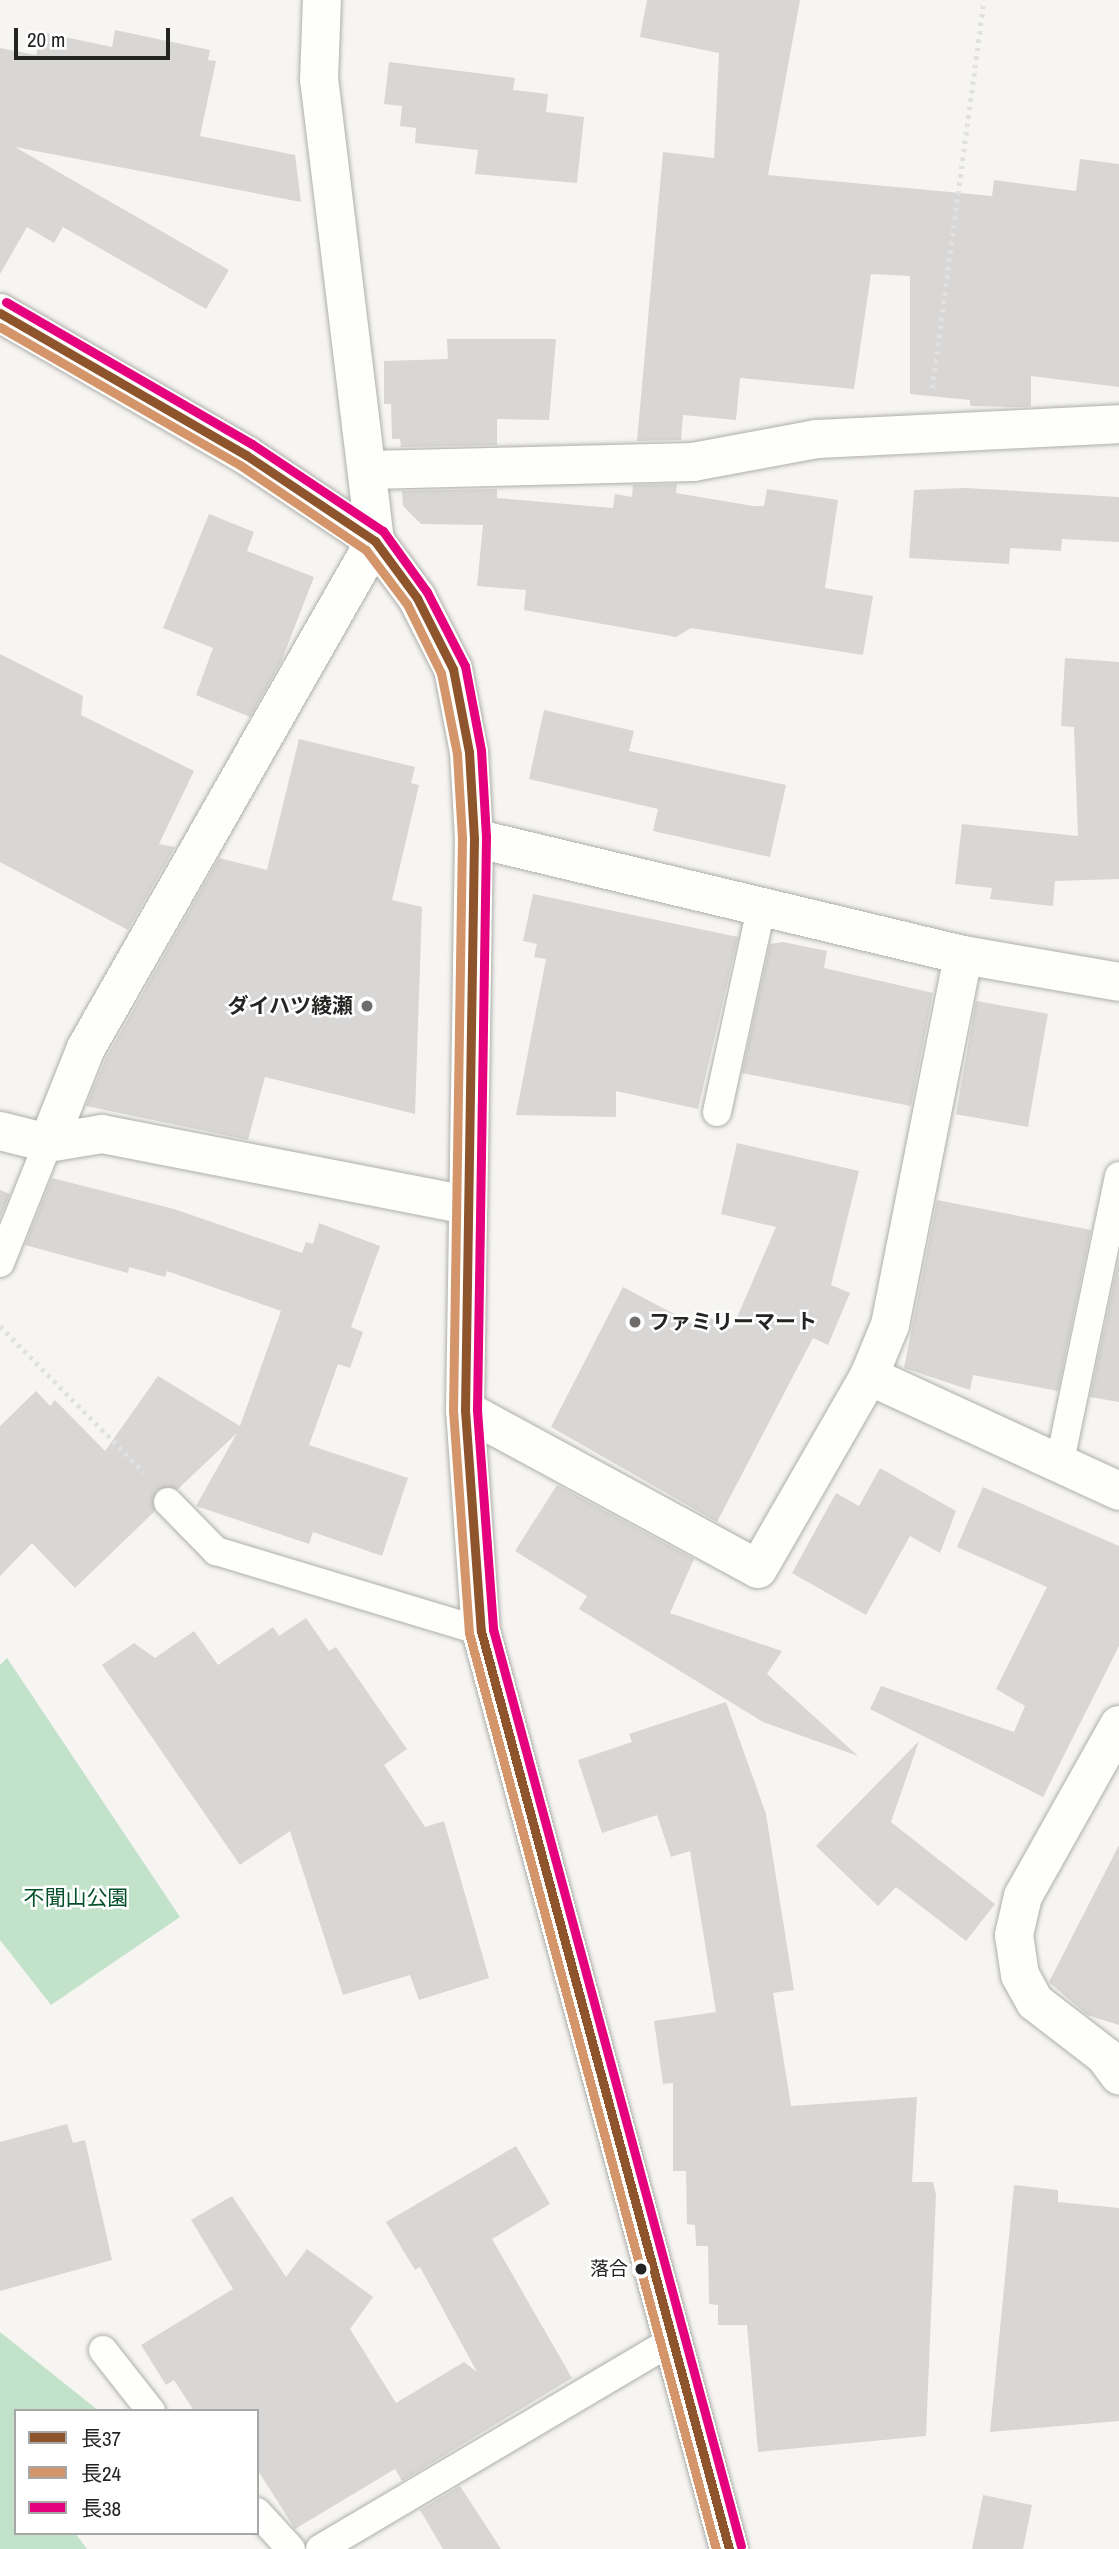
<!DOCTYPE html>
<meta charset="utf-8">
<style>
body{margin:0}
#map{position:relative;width:1119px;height:2549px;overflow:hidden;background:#f6f5f2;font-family:"Archivo Narrow","Noto Sans JP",sans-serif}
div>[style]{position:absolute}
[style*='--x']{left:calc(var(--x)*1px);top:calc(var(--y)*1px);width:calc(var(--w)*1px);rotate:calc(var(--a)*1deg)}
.green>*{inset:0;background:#c2e2ca}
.building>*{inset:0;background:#d8d7d6;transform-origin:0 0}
.path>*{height:4.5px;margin-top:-2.25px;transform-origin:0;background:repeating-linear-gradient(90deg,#e2e1e1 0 3.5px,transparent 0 8.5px)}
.roads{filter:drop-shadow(0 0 2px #aeaeac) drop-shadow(0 0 2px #aeaeac)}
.lane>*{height:28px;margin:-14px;padding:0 14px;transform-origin:14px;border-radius:14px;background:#fefefd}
.street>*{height:38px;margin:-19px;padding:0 19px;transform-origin:19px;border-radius:19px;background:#fefefd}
.secondary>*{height:38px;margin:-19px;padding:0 19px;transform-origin:19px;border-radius:19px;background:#fefefd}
.bus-1>*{height:9px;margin:-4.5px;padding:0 4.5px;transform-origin:4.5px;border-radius:4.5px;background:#8e552d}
.bus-2>*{height:9px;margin:-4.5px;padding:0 4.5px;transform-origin:4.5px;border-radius:4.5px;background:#d39569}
.bus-3>*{height:9px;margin:-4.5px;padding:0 4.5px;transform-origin:4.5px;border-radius:4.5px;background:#e5007d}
.dots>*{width:19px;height:19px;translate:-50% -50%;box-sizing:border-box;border:4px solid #fff;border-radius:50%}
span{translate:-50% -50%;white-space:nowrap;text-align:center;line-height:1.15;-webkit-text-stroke:5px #fff;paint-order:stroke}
.bus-label{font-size:19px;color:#242422}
.right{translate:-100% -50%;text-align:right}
.poi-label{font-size:21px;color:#242422;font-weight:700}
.left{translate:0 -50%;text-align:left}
.park-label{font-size:21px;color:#034f29}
.legend{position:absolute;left:14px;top:2409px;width:245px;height:126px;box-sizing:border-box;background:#fff;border:2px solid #a7a7a7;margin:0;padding:9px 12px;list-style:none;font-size:21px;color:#242422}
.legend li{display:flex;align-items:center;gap:14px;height:35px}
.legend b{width:35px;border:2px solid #a7a7a7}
.scale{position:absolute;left:14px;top:28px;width:156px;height:32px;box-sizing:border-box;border:4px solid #242422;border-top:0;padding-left:9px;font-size:21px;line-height:24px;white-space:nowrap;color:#242422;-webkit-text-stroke:5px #fff;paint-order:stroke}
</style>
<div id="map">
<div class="green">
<div style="clip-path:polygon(7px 1658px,180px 1917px,51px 2005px,0 1940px,0 1665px)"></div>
<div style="clip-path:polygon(0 2332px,99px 2411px,16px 2411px,16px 2533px,75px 2533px,87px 2549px,0 2549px)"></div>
</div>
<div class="building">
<div style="clip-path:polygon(647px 0,800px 0,768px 175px,992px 196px,994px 180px,1076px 191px,1080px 159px,1119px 164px,1119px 387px,1031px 376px,1031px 406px,1023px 407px,970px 406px,970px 400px,910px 394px,910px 276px,871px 274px,854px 389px,740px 378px,736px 420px,683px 415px,681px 440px,637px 441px,663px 152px,714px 158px,719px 53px,640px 37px)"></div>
<div style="clip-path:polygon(115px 30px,210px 50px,208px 60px,216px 61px,200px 136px,295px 155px,301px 202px,15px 147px,229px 270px,206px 309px,63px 227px,54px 243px,27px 227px,0 274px,0 48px,36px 55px,41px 32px,112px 47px)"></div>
<div style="clip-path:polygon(389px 62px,515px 78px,513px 90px,548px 94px,546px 112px,584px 117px,577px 183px,475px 174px,478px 150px,415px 143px,416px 128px,400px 126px,402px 106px,384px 104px)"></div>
<div style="clip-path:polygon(447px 339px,556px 339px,549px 420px,497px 419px,497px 445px,401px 447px,400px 439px,392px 439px,391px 404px,384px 404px,384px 361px,448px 359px)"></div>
<div style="clip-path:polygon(677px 484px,676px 493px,753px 506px,764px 506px,767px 489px,838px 500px,825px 588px,873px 596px,863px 655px,691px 628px,676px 637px,524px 610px,526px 590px,477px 586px,483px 525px,421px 524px,403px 506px,402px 491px,497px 489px,497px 498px,613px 508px,615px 494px,632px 497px,633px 485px)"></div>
<div style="clip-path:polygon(966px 488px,1119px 497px,1119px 542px,1062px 539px,1061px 551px,1010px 548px,1009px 564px,909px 558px,914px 490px)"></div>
<div style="clip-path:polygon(209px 514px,254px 532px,247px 551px,314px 577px,281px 662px,250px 717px,196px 695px,213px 648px,163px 628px)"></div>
<div style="clip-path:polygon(0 654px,83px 696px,81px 715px,194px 771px,159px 844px,175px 847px,128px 930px,0 862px)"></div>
<div style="clip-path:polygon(1065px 658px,1119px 662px,1119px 879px,1055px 881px,1053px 906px,990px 899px,992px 888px,955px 884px,962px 824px,1078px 836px,1074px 727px,1061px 726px)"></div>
<div style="clip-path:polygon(544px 710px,634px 731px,629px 751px,786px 785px,770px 857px,653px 831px,658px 809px,529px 779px)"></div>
<div style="clip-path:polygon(299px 739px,415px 767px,411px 783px,419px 785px,392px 900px,422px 907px,415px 1114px,265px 1077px,248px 1140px,86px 1106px,106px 1058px,219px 858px,267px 870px)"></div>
<div style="clip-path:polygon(533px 894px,738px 937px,698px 1109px,616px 1091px,616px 1117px,516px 1115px,546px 959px,534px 957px,537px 944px,523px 941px)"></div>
<div style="clip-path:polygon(783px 942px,827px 951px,824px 968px,933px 993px,911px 1106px,742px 1073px,770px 944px)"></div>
<div style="left:976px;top:1001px;width:73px;height:115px;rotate:10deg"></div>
<div style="clip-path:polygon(737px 1143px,859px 1171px,831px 1285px,850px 1293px,828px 1345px,813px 1338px,717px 1522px,551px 1427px,623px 1287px,695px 1325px,701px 1313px,732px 1329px,776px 1227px,721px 1214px)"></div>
<div style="clip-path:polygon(52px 1178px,174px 1209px,302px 1253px,306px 1242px,313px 1244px,319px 1223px,380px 1246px,351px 1327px,363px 1332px,350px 1368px,338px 1364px,309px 1445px,408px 1478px,382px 1556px,313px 1532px,309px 1544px,196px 1506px,237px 1433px,178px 1489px,157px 1490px,155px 1511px,75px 1588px,32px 1543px,0 1576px,0 1426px,36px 1391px,50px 1406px,55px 1400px,105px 1451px,158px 1376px,240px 1426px,281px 1311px,167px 1271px,165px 1277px,129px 1267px,128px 1273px,25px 1245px)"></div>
<div style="clip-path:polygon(0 1190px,10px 1194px,0 1218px)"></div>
<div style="clip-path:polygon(937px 1200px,1091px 1230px,1058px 1391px,973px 1375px,970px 1390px,904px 1368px)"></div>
<div style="clip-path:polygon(1119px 1258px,1119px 1402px,1090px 1397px)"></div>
<div style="clip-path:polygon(880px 1468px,956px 1511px,940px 1553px,910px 1536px,866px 1615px,792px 1573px,836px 1493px,859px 1506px)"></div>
<div style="clip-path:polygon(557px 1485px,694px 1559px,670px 1613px,782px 1651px,767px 1674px,858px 1756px,763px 1722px,579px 1609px,587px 1596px,515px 1551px)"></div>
<div style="clip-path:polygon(983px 1487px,1119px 1546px,1119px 1646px,1043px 1797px,870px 1709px,881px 1686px,1014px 1732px,1025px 1706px,996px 1689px,1047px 1587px,957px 1547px)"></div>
<div style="clip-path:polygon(306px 1618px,329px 1651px,336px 1647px,407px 1749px,384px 1765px,425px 1827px,444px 1821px,489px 1978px,419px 2000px,410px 1975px,343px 1995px,290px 1831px,240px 1865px,102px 1665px,134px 1643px,155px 1658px,194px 1631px,218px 1665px,273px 1627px,279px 1636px)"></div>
<div style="clip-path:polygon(726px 1702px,766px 1814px,794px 1990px,773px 1993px,791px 2106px,917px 2097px,912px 2182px,933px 2182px,936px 2195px,926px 2436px,758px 2452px,747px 2325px,718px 2325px,718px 2305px,709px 2304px,708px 2246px,696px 2246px,695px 2225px,687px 2224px,686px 2171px,673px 2171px,673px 2083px,663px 2084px,654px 2021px,716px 2012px,690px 1851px,671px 1857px,657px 1815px,602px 1833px,578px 1760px,632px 1742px,629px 1734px)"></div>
<div style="clip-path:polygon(919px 1741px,891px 1822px,995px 1904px,966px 1941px,896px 1887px,878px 1906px,816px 1846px)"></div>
<div style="clip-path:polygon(1119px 1845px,1119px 2025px,1087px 2015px,1049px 1982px)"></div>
<div style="clip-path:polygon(67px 2124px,73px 2143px,85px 2140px,112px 2260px,0 2291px,0 2142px)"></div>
<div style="clip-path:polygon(516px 2146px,550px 2204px,492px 2239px,572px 2378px,402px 2481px,395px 2469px,295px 2529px,257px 2469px,257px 2411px,194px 2411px,174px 2380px,166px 2385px,141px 2345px,233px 2289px,191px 2220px,232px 2196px,286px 2277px,307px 2249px,373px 2297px,350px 2329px,396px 2403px,464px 2362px,477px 2372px,420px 2267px,415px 2270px,386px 2222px)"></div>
<div style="clip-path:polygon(1014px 2185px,1058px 2190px,1058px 2202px,1119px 2208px,1119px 2421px,990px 2432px)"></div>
<div style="clip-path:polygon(460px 2486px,501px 2549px,443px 2549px,420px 2510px)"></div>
<div style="clip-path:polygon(983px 2495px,1032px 2505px,1023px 2549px,972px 2549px)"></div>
</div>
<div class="path">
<div style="--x:932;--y:388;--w:391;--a:-82.4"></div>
<div style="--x:0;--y:1326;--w:205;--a:45.4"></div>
</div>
<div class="roads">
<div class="lane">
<div style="--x:717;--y:1112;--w:209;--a:-77.8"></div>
<div style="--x:0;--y:1263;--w:129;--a:-68.2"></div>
<div style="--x:1059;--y:1466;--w:296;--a:-78.3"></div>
<div style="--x:168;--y:1502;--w:69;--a:45.6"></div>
<div style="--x:216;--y:1551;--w:277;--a:16.8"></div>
<div style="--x:103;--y:2350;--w:78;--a:51.8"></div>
<div style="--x:257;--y:2512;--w:50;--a:47.4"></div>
<div style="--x:320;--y:2549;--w:411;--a:-30.6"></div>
</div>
<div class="street">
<div style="--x:369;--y:470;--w:324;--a:-1.4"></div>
<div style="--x:693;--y:462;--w:126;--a:-10.5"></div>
<div style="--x:817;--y:439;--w:302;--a:-2.8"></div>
<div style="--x:474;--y:838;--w:503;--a:13.46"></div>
<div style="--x:963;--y:955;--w:158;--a:9.8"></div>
<div style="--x:0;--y:1131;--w:49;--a:14"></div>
<div style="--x:48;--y:1143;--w:55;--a:-9.5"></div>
<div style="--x:102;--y:1134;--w:373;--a:11"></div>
<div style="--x:48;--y:1143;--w:102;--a:-68.2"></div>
<div style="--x:86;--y:1048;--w:584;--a:-60.32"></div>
<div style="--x:375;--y:541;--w:464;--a:-96.9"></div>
<div style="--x:319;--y:80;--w:80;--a:-87.9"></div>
<div style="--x:869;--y:1376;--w:275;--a:24.7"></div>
<div style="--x:465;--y:1410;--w:333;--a:28.5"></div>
<div style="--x:758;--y:1569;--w:223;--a:-60.1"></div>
<div style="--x:869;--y:1376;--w:55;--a:-67.6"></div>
<div style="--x:890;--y:1325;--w:377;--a:-78.8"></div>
<div style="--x:1119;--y:1725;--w:196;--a:119.3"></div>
<div style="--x:1023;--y:1896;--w:40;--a:103"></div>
<div style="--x:1014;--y:1935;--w:40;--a:81.5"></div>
<div style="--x:1020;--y:1975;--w:31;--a:61"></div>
<div style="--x:1035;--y:2002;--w:88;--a:37.6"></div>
<div style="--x:1105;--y:2056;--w:24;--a:54"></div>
</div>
<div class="secondary">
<div style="--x:0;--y:313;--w:284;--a:30"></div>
<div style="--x:246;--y:455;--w:155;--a:33.7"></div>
<div style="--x:375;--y:541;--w:71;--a:53.6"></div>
<div style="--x:417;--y:598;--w:80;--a:63.1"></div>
<div style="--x:453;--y:669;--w:85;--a:79.1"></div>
<div style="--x:469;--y:752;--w:86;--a:86.7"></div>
<div style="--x:474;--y:838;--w:572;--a:90.9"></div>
<div style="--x:465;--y:1410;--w:222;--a:85.9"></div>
<div style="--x:481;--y:1631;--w:951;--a:74.88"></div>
</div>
</div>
<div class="bus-1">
<div style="--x:0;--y:313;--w:284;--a:30"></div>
<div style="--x:246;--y:455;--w:155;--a:33.7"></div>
<div style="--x:375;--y:541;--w:71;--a:53.6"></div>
<div style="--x:417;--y:598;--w:80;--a:63.1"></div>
<div style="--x:453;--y:669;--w:85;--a:79.1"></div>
<div style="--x:469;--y:752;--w:86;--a:86.7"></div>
<div style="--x:474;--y:838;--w:572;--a:90.9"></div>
<div style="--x:465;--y:1410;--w:222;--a:85.9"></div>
<div style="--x:481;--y:1631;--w:951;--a:74.88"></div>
</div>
<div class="bus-2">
<div style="--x:0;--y:327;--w:277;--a:29.9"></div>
<div style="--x:240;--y:465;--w:152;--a:34"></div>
<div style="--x:366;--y:550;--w:68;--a:52.8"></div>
<div style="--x:407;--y:604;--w:77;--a:63.8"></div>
<div style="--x:441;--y:673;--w:83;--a:78.8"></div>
<div style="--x:457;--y:754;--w:84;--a:86.6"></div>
<div style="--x:462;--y:838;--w:572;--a:90.9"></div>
<div style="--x:453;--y:1410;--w:224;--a:85.9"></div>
<div style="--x:469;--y:1633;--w:949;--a:74.91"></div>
</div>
<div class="bus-3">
<div style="--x:6;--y:302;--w:284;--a:30"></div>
<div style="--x:252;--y:444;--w:157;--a:33.6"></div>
<div style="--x:383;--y:531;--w:75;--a:54.2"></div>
<div style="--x:427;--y:592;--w:83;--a:62.8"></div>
<div style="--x:465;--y:666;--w:86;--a:79.2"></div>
<div style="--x:481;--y:750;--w:87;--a:86.7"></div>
<div style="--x:486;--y:837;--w:573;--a:90.9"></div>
<div style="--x:477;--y:1410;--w:220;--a:85.8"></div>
<div style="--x:493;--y:1629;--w:950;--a:74.87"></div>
</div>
<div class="dots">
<div style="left:367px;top:1006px;background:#6e6d6b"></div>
<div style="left:635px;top:1322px;background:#6e6d6b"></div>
<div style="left:641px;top:2269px;background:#242422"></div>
</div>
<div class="bus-label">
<span class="right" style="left:628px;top:2269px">落合</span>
</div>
<div class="poi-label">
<span class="right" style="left:353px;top:1006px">ダイハツ綾瀬</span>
<span class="left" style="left:649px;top:1322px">ファミリーマート</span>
</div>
<div class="park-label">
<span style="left:76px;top:1898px">不聞山公園</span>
</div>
<ul class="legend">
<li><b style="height:9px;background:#8e552d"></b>長37</li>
<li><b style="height:9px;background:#d39569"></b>長24</li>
<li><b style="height:9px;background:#e5007d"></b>長38</li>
</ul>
<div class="scale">20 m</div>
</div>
